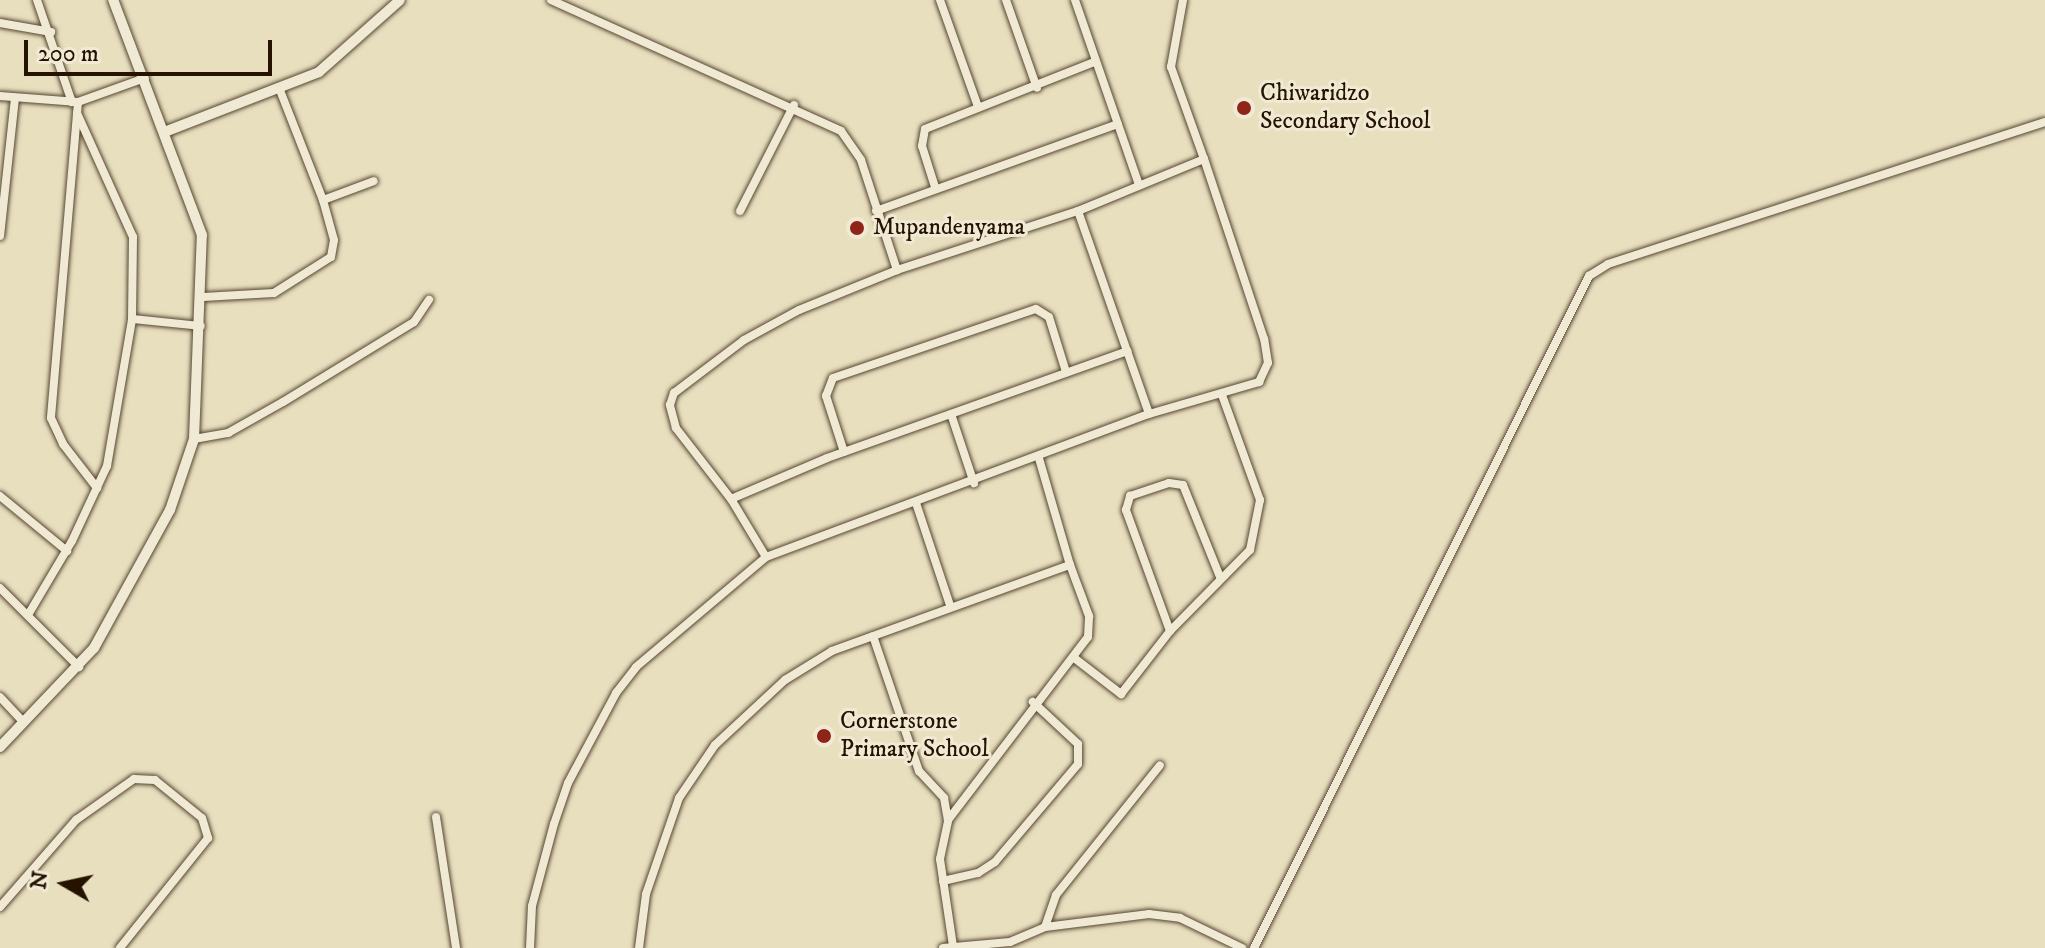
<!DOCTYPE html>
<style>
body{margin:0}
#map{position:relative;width:2045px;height:948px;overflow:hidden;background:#e8dfbf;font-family:"IM FELL DW Pica",serif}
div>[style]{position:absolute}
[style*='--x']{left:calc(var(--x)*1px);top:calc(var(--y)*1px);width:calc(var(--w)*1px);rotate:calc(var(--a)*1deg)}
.roads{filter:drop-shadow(0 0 2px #564630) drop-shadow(0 0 2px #564630)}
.minor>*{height:8px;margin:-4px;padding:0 4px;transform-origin:4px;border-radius:4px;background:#f0ead5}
.tertiary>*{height:10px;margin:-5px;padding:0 5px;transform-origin:5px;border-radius:5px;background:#f0ead5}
.dots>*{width:22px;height:22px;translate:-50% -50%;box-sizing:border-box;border:4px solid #f0ead5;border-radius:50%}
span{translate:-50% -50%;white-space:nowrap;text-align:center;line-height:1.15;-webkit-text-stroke:6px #f0ead5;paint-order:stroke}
.poi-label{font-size:24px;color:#251300}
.left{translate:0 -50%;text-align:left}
.north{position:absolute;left:24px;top:844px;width:80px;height:80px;-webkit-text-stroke:6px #f0ead5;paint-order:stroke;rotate:279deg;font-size:22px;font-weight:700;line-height:32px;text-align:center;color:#251300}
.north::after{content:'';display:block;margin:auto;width:28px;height:36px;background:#251300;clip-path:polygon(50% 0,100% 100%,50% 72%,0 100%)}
.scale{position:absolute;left:24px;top:40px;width:248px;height:36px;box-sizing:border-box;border:4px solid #251300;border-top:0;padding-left:10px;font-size:24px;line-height:28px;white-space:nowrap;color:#251300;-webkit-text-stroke:6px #f0ead5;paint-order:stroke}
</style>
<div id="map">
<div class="roads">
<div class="minor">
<div style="--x:37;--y:0;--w:108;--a:71.1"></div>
<div style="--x:551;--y:0;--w:318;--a:24.3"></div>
<div style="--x:841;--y:131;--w:35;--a:55"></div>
<div style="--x:861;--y:160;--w:116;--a:71.9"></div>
<div style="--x:940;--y:0;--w:114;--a:70.4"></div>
<div style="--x:1006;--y:0;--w:93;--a:70.6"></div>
<div style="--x:1075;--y:0;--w:196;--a:70.9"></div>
<div style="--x:0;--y:23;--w:52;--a:10"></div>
<div style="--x:0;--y:96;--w:78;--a:4.4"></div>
<div style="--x:78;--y:102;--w:71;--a:-19.7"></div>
<div style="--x:78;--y:102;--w:317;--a:94.9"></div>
<div style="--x:51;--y:418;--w:29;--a:65"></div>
<div style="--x:63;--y:444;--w:56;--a:52.3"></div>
<div style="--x:935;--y:187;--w:43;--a:-107.6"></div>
<div style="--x:922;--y:146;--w:17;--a:-80"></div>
<div style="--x:925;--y:129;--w:182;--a:-21.6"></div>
<div style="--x:323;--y:200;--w:54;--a:-20.4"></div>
<div style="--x:740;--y:211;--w:119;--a:-63"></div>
<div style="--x:876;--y:211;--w:257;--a:-19.8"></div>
<div style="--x:1078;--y:211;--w:215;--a:70.7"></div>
<div style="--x:0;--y:236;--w:139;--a:-83.8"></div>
<div style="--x:203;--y:297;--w:71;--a:-3.2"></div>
<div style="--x:274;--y:293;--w:67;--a:-32.3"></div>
<div style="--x:331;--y:257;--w:17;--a:-80"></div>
<div style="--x:334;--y:240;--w:41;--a:-105.4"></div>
<div style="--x:323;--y:200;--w:118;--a:-111.4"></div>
<div style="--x:132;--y:319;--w:69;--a:5.8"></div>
<div style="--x:951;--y:414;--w:73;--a:71.6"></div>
<div style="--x:194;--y:439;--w:35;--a:-10"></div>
<div style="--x:228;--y:433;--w:63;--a:-29.4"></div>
<div style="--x:283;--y:402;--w:153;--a:-31.4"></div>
<div style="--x:414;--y:322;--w:27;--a:-56"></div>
<div style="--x:844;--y:452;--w:59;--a:-107.8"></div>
<div style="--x:826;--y:396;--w:19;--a:-69"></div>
<div style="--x:833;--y:378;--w:214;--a:-18.8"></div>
<div style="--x:1036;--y:309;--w:15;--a:32"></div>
<div style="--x:1049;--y:317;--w:58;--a:72.8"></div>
<div style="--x:0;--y:496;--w:87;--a:39.4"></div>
<div style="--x:731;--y:499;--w:104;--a:-23.1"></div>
<div style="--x:827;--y:458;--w:319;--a:-19.6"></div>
<div style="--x:916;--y:503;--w:108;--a:71.6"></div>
<div style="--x:766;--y:557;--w:409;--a:-20.5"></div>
<div style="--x:1149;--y:414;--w:115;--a:-16.2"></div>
<div style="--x:1259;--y:382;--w:21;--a:-65"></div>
<div style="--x:1268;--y:363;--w:24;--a:-99"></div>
<div style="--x:1264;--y:339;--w:190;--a:-108.4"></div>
<div style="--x:0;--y:588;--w:112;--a:45"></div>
<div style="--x:28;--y:615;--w:86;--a:-59.3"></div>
<div style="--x:72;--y:541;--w:83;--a:-65"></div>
<div style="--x:107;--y:466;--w:149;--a:-80.3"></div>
<div style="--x:132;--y:319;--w:82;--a:-89.3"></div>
<div style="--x:133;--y:237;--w:136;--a:-114.3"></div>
<div style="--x:1170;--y:631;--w:129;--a:-110"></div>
<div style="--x:1126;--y:510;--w:15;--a:-74"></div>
<div style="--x:1130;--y:496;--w:41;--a:-18.4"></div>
<div style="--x:1169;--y:483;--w:14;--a:8"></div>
<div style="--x:1183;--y:485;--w:99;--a:68.1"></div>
<div style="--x:873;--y:636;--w:143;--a:71.2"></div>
<div style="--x:919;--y:771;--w:37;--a:47"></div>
<div style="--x:944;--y:798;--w:22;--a:80"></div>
<div style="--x:1073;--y:657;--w:61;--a:37.6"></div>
<div style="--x:1121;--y:694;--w:80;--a:-52.1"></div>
<div style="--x:1170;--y:631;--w:114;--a:-45.4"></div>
<div style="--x:1250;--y:550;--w:51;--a:-78.7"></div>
<div style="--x:1260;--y:500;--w:112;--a:-109.9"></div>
<div style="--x:0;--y:697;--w:35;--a:47"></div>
<div style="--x:436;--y:817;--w:133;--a:81.3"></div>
<div style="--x:943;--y:881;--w:36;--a:-13"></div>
<div style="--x:978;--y:873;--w:20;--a:-33"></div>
<div style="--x:995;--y:862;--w:128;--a:-49.7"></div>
<div style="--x:1078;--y:764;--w:20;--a:-90"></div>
<div style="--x:1078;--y:744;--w:62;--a:-137"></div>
<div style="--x:0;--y:907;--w:116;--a:-48.9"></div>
<div style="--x:76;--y:820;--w:71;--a:-35.3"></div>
<div style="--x:134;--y:779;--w:21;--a:3"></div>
<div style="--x:155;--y:780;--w:60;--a:39"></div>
<div style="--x:202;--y:818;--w:21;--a:73"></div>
<div style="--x:208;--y:838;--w:141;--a:128.7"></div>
<div style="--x:1045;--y:927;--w:34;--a:-71"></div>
<div style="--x:1056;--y:895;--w:166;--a:-51.3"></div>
<div style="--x:953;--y:946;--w:88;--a:-98.5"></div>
<div style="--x:940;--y:859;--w:40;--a:-78"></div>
<div style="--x:948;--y:820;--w:230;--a:-52.6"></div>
<div style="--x:1088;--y:637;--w:21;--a:-87"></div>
<div style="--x:1089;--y:616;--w:54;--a:-110.4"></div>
<div style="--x:530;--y:948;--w:42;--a:-87.3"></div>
<div style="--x:532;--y:906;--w:85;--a:-75"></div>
<div style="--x:554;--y:824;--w:43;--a:-71.1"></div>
<div style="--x:568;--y:783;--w:102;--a:-61.9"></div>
<div style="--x:616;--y:693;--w:33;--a:-52"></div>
<div style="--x:636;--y:667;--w:170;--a:-40.2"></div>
<div style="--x:766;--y:557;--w:68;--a:-121.1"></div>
<div style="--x:731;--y:499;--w:90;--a:-127.8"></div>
<div style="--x:676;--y:428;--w:24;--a:-105"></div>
<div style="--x:670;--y:405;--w:13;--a:-72"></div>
<div style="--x:674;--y:393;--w:88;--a:-37.1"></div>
<div style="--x:744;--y:340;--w:63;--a:-28.6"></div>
<div style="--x:799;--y:310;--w:106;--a:-22.2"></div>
<div style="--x:897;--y:270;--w:190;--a:-18.1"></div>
<div style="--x:1078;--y:211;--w:136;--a:-22.4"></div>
<div style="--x:1204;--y:159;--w:98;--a:-109.7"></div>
<div style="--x:1171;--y:67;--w:68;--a:-79.8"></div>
<div style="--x:639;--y:948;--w:54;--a:-82.6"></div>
<div style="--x:646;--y:894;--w:102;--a:-71"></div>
<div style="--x:679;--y:798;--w:64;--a:-55.8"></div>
<div style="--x:715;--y:745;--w:96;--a:-42.9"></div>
<div style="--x:785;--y:680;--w:55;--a:-31.7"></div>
<div style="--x:832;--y:651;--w:253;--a:-19.9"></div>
<div style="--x:1070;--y:565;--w:111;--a:-106.2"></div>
<div style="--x:943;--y:948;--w:67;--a:-5.1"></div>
<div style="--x:1010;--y:942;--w:38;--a:-23"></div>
<div style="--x:1045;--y:927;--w:105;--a:-7.1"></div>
<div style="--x:1149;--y:914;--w:31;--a:7"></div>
<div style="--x:1180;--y:918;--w:69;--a:25.8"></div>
<div style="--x:1254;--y:948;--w:751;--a:-63.5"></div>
<div style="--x:1589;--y:276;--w:22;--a:-32"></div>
<div style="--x:1608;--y:264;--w:459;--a:-18"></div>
</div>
<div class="tertiary">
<div style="--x:167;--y:131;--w:163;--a:-21.2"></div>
<div style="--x:319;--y:72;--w:108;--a:-41.6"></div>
<div style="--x:0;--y:747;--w:137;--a:-46.5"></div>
<div style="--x:94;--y:648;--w:158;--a:-61.2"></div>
<div style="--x:170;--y:510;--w:75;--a:-71.3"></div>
<div style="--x:194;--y:439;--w:204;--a:-87.8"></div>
<div style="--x:202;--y:235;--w:251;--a:-110.7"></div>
</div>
</div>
<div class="dots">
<div style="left:1244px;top:108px;background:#8f2418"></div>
<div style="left:857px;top:228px;background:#8f2418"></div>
<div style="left:824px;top:736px;background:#8f2418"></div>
</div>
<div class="poi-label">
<span class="left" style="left:1260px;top:108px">Chiwaridzo<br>Secondary School</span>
<span class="left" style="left:873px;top:228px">Mupandenyama</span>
<span class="left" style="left:840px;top:736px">Cornerstone<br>Primary School</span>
</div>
<div class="north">N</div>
<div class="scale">200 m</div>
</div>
